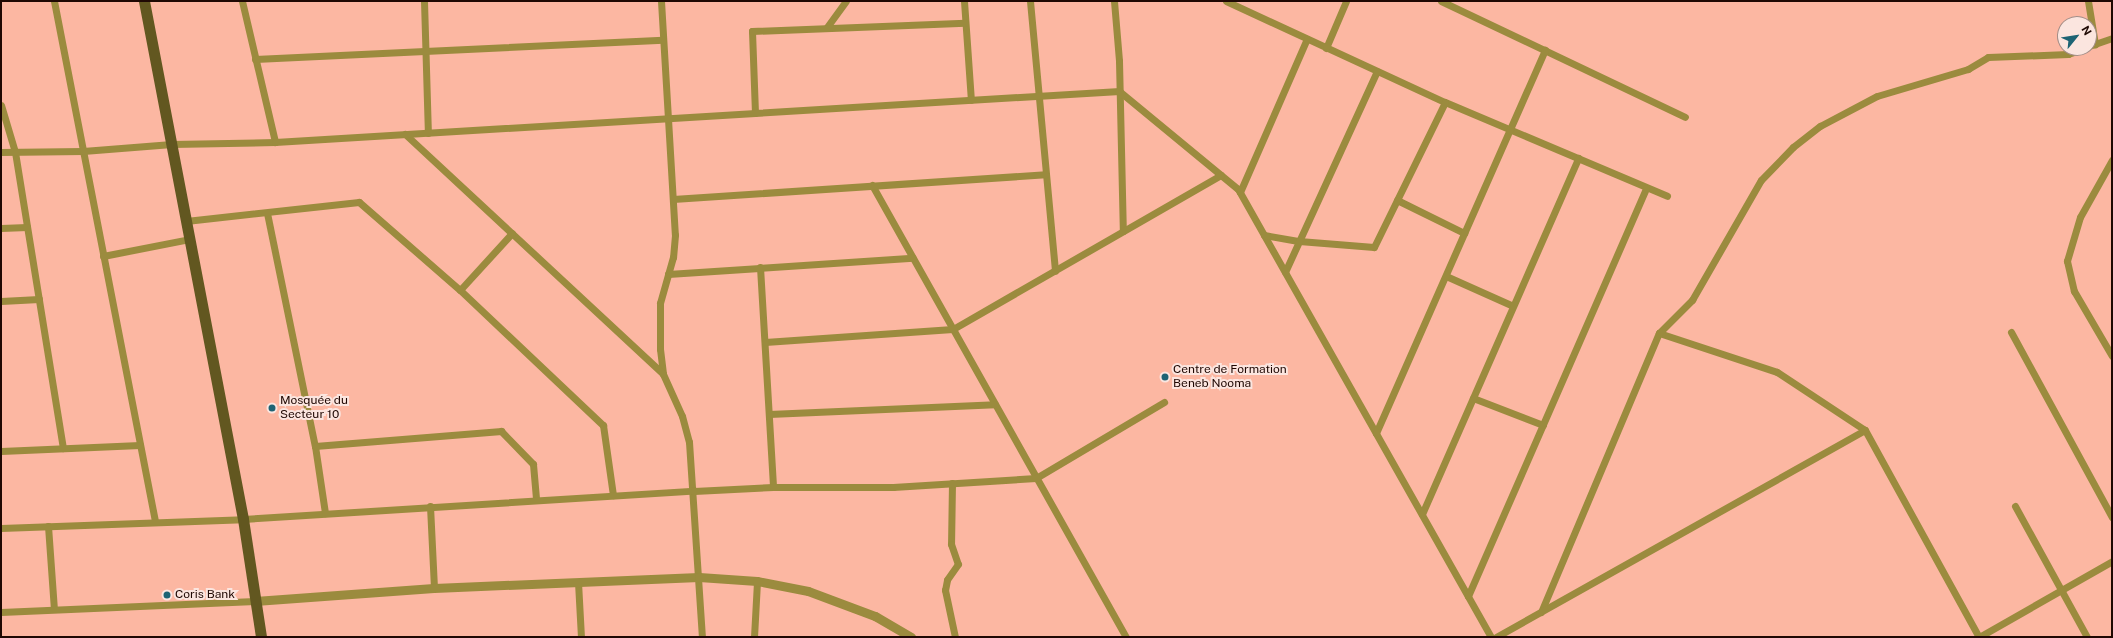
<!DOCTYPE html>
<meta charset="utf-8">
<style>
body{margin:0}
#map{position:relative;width:2113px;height:638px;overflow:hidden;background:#fcb7a2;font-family:"Public Sans",sans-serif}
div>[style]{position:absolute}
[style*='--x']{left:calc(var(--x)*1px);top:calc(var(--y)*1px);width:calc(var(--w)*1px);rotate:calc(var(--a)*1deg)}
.minor>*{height:7px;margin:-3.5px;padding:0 3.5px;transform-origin:3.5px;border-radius:3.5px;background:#9b8b3e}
.tertiary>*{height:9px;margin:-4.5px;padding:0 4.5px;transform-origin:4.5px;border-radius:4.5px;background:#9b8b3e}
.primary>*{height:11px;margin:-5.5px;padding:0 5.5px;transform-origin:5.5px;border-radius:5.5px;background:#625720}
.dots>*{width:11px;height:11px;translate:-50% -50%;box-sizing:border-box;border:2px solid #fbe5df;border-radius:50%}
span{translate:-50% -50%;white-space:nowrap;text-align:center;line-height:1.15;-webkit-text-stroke:4px #fbe5df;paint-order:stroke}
.poi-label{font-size:12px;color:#1f0803}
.left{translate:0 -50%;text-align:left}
.frame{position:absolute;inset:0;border:2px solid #1f0803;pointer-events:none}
.north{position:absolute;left:2057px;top:16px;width:40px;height:40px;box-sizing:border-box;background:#fbe5df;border:1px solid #a38d87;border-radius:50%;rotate:60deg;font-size:11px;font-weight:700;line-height:16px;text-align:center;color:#1f0803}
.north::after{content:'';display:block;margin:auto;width:14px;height:18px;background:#1d6374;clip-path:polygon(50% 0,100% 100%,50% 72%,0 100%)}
</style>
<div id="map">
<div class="minor">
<div style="--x:54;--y:1;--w:530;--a:79.01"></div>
<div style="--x:242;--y:1;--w:145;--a:76.8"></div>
<div style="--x:424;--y:1;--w:132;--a:88.3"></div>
<div style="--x:661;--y:1;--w:234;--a:86.6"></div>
<div style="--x:675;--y:235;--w:22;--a:95"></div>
<div style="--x:673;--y:257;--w:48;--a:105.8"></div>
<div style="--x:660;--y:303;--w:46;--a:90"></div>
<div style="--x:660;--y:349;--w:25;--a:83"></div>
<div style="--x:663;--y:374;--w:46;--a:65.7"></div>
<div style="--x:682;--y:416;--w:27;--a:75"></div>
<div style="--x:689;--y:442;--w:195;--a:86.2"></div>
<div style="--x:964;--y:1;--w:99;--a:86"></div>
<div style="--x:1030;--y:1;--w:271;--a:84.7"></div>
<div style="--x:1114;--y:1;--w:60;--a:85.2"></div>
<div style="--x:1119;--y:61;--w:170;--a:88.7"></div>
<div style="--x:1226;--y:1;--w:241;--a:24.8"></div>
<div style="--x:1445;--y:102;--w:241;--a:22.9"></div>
<div style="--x:1441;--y:1;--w:270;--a:25.4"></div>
<div style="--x:2088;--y:1;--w:44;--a:80.8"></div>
<div style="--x:827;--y:27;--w:32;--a:-54"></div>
<div style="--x:2089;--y:46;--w:24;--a:-19"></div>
<div style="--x:1326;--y:48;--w:51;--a:-66.9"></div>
<div style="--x:255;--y:59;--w:408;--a:-2.7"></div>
<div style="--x:1;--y:105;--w:49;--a:73.4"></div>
<div style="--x:15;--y:152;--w:300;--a:80.8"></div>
<div style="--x:755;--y:113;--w:82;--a:-92.1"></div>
<div style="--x:752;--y:31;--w:213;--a:-2.2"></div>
<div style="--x:405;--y:134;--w:352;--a:42.9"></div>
<div style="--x:1;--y:152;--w:82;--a:-0.7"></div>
<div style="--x:83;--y:151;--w:89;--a:-4.5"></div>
<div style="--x:172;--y:144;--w:103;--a:-1.1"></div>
<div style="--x:275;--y:142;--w:846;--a:-3.46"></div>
<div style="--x:1119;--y:91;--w:154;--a:39.5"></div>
<div style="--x:1238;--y:189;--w:515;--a:60.55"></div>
<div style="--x:2112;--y:160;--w:65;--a:119.3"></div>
<div style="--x:2080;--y:217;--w:46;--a:106.5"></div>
<div style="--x:2067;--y:261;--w:31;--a:77"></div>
<div style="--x:2074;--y:291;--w:75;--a:59.7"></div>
<div style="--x:872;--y:185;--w:518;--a:60.67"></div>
<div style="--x:1240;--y:192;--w:167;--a:-66.4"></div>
<div style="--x:673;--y:199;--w:373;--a:-3.8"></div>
<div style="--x:1397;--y:200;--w:75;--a:26.2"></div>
<div style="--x:267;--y:213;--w:238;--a:78.4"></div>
<div style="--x:315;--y:446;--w:68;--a:81.5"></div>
<div style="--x:186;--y:221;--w:174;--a:-6.3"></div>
<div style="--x:359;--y:202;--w:134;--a:41.1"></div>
<div style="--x:460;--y:290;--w:197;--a:43.4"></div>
<div style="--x:603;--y:425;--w:71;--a:81.9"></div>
<div style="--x:1;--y:228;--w:26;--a:-2"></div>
<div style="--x:1264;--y:235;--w:36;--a:10"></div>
<div style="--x:1299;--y:241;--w:75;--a:4.6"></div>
<div style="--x:1374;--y:247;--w:161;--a:-63.9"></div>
<div style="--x:103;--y:256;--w:89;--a:-11.1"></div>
<div style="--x:760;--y:267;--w:220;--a:86.6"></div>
<div style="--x:1285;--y:272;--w:221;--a:-65.4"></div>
<div style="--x:668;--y:274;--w:245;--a:-3.8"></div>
<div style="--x:1446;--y:276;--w:73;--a:24.1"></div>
<div style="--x:460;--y:290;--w:77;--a:-47.6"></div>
<div style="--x:1;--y:301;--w:38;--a:-3"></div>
<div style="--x:2011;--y:332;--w:211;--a:61.4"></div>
<div style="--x:1659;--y:333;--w:124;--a:18.3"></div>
<div style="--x:1777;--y:372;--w:105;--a:33.4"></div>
<div style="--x:1865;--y:430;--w:236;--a:61.2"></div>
<div style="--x:765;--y:342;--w:188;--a:-4"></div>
<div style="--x:953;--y:329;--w:309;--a:-29.9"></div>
<div style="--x:1473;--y:398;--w:75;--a:21.1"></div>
<div style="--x:769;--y:414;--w:226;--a:-2.5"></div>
<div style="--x:1376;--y:433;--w:419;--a:-66.2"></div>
<div style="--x:315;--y:446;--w:187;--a:-4.6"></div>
<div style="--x:501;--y:431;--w:46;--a:45.9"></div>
<div style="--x:533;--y:464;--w:36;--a:85"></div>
<div style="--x:1;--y:451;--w:139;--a:-2.5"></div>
<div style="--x:952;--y:483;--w:61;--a:90.9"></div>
<div style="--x:951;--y:544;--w:21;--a:71"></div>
<div style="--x:958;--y:564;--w:19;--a:125"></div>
<div style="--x:947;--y:580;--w:10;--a:101"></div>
<div style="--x:945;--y:590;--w:48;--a:78"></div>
<div style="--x:430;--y:506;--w:82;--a:87.2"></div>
<div style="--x:2015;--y:506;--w:149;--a:61.2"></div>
<div style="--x:1422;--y:514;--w:389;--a:-66.3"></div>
<div style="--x:48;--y:526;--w:83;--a:85.9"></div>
<div style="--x:1;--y:528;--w:242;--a:-2.1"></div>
<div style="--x:243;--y:519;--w:452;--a:-3.6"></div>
<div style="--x:694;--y:491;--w:79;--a:-2.9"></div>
<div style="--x:773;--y:487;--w:120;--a:0"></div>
<div style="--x:893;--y:487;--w:143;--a:-3.6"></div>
<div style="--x:1036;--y:478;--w:149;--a:-30.7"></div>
<div style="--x:578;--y:582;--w:55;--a:86.9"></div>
<div style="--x:1468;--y:596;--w:445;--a:-66.4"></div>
<div style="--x:1;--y:612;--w:254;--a:-2.5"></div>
<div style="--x:1541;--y:612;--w:303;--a:-67.1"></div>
<div style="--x:1659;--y:333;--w:47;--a:-45"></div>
<div style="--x:1692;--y:300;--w:138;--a:-60.1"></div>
<div style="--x:1761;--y:180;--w:46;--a:-45.9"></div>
<div style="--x:1793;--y:147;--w:34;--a:-38"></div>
<div style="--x:1820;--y:126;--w:64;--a:-27.8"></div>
<div style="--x:1877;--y:96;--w:95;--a:-16.5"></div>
<div style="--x:1968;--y:69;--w:23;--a:-31"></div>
<div style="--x:1988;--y:57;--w:80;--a:-2.1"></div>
<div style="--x:2068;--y:54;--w:18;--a:-19"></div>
<div style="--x:754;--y:637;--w:56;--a:-86.9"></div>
<div style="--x:1496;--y:637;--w:423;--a:-29.3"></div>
<div style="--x:1979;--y:637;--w:153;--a:-29.7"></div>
</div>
<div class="tertiary">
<div style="--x:255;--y:601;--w:179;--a:-4.2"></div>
<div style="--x:434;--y:588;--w:265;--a:-2.4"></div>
<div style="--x:699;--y:577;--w:58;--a:3.9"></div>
<div style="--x:757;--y:581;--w:52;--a:11.1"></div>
<div style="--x:808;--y:591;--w:72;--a:20.5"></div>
<div style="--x:875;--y:616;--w:42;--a:30.3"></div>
</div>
<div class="primary">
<div style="--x:144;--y:1;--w:527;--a:79.18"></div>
<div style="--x:243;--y:519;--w:119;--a:81.3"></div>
</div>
<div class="dots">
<div style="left:1165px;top:377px;background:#1d6374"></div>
<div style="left:272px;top:408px;background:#1d6374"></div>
<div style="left:167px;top:595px;background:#1d6374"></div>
</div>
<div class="poi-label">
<span class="left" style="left:1173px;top:377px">Centre de Formation<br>Beneb Nooma</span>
<span class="left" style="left:280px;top:408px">Mosquée du<br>Secteur 10</span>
<span class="left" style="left:175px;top:595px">Coris Bank</span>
</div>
<div class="frame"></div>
<div class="north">N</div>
</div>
